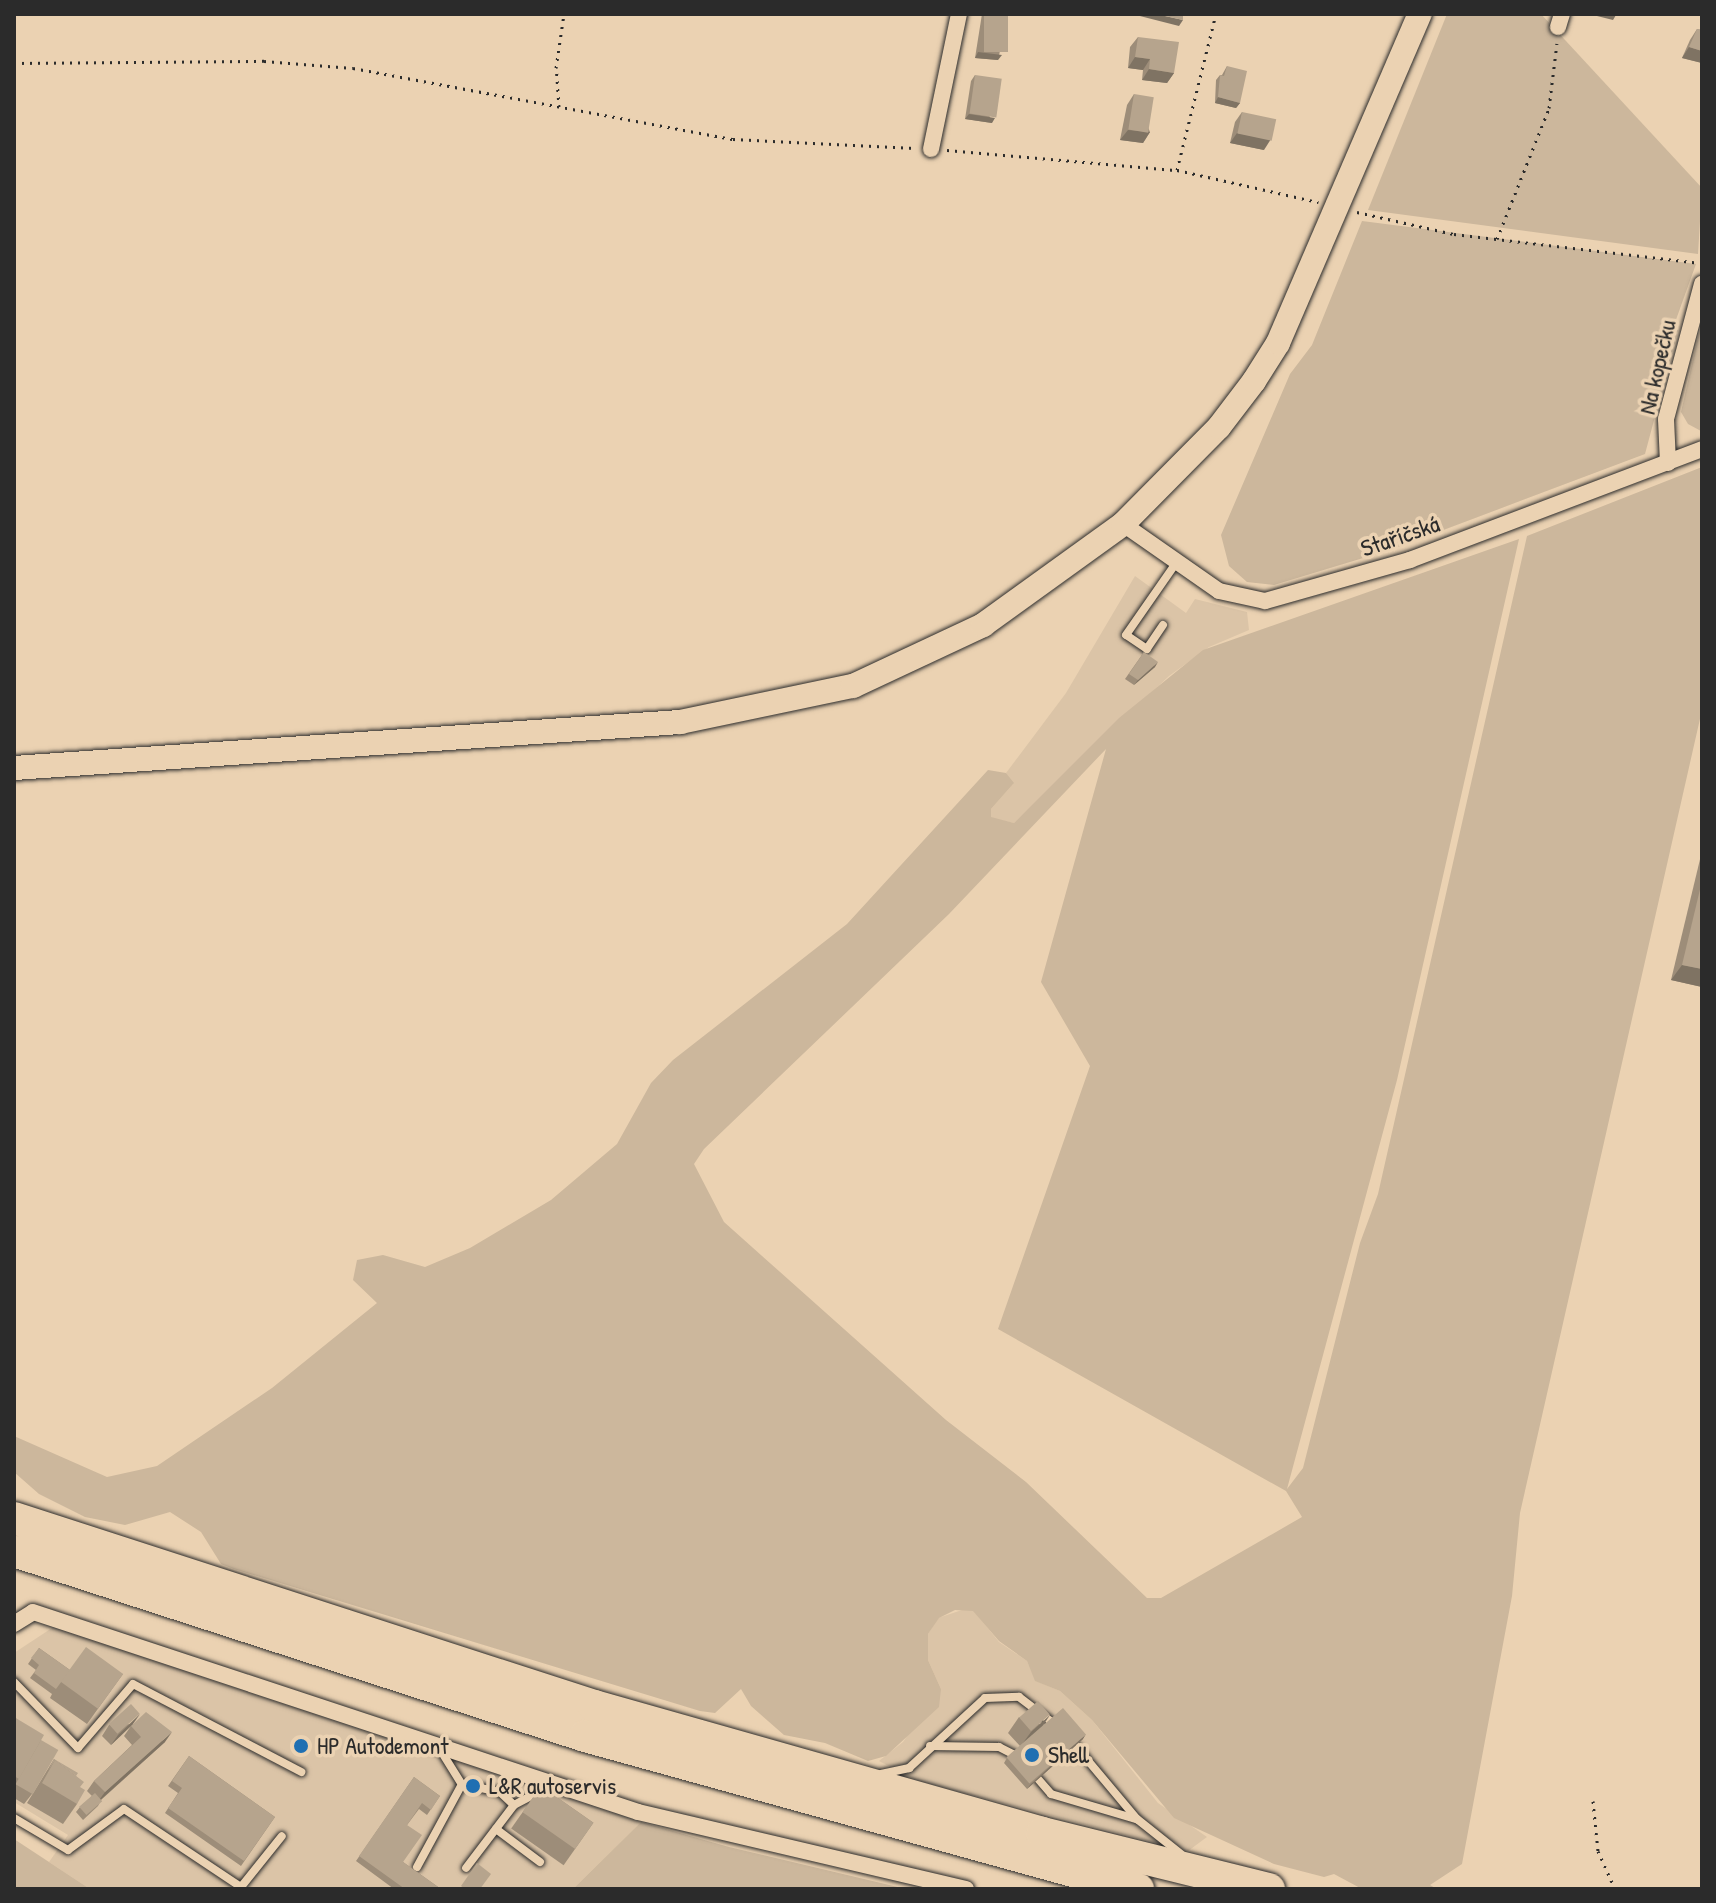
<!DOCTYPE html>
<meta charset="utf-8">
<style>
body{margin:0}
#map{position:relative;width:1716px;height:1903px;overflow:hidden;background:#ebd2b2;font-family:"Patrick Hand",sans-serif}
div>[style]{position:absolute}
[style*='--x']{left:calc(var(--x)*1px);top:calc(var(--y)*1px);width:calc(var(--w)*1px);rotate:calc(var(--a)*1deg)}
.built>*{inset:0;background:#dbc4a7}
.green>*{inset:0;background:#ccb79c}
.path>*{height:3px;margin-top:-1.5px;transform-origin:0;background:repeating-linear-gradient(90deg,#2b2b2b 0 2px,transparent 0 8px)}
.roads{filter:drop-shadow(0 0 2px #2b2b2b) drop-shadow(0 0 2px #2b2b2b)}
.lane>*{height:8px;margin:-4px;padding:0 4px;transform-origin:4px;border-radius:4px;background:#ebd2b2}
.street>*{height:16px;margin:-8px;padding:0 8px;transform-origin:8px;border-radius:8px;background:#ebd2b2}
.secondary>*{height:24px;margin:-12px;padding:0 12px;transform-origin:12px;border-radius:12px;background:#ebd2b2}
.highway>*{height:32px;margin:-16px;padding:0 16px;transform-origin:16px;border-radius:16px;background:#ebd2b2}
.wall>*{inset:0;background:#9d8d79;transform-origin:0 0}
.shaded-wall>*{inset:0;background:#7f7363}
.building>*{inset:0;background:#b6a48d;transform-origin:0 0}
.dots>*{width:22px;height:22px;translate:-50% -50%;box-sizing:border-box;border:4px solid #ebd2b2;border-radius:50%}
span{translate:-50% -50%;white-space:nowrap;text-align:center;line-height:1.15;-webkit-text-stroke:7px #ebd2b2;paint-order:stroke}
.street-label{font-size:24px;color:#2b2b2b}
.poi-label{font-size:24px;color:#2b2b2b}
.left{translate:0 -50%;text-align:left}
.frame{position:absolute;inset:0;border:16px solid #2b2b2b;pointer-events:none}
</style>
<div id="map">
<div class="built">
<div style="clip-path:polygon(1135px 576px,1186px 613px,1195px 599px,1247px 612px,1249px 630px,1209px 647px,1169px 676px,1014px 823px,991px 818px,991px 809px,1013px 784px,1006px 773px,1066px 693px)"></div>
<div style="clip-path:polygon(965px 1609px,974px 1611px,999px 1642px,1027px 1661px,1036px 1681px,1060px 1691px,1092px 1720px,1158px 1803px,1207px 1837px,1188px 1851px,918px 1781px,879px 1761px,903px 1742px,941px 1689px,928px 1660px,928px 1634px,938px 1618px)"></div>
<div style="clip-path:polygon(55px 1626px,434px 1748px,641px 1822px,573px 1889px,90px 1889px,49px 1862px,68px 1835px,14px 1802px,14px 1653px)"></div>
</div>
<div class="green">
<div style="clip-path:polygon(1447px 14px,1541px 14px,1702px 188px,1698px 254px,1368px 210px)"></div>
<div style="clip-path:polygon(1362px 221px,1696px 264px,1673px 328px,1678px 330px,1645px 454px,1393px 549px,1274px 585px,1247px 582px,1229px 566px,1221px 535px,1290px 374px,1312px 345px)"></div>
<div style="clip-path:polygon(1702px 320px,1702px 431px,1701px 431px,1688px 424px,1681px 412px)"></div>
<div style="clip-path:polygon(evenodd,1702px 467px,1702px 710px,1520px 1513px,1512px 1596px,1462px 1864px,1430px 1885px,1437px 1889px,1362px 1889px,1334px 1874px,1324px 1877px,1274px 1864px,1174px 1818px,1092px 1720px,1060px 1691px,1035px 1681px,1027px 1661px,999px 1641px,973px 1611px,955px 1610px,939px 1618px,928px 1634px,928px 1660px,941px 1689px,939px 1707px,886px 1756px,868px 1761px,825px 1743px,784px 1735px,751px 1706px,741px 1689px,715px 1713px,700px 1711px,234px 1569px,221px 1564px,201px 1532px,170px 1512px,125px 1525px,85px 1517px,39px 1494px,14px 1472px,14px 1436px,107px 1477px,157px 1466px,272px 1388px,377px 1303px,353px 1280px,357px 1260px,383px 1255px,425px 1267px,470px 1248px,551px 1200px,617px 1144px,651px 1083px,673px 1060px,847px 924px,988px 770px,1006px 773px,1014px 783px,991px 809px,991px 817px,1014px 823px,1119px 718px,1203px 650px,1519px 539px,1397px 1080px,1287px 1489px,1303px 1468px,1360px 1243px,1378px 1194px,1527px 536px,1702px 467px,1106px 749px,1041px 982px,1090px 1066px,998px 1329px,1286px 1491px,1302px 1517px,1161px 1598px,1147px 1598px,1026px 1482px,946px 1420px,724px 1222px,694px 1164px,704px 1149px,949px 914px,1106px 749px)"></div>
<div style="clip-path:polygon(641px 1822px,729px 1847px,906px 1889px,573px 1889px)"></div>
<div style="clip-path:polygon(14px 1839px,49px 1862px,90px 1889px,14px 1889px)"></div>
</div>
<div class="path">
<div style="--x:14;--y:63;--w:250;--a:-0.5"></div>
<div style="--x:264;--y:61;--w:89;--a:4.5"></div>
<div style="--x:353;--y:68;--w:387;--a:10.6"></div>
<div style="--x:733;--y:139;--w:182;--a:2.8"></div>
<div style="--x:559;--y:107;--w:39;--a:-94"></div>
<div style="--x:556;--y:68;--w:55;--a:-81.6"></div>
<div style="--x:947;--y:150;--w:231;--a:5"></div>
<div style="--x:1177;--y:170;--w:145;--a:12.8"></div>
<div style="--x:1177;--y:170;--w:161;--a:-76"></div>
<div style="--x:1357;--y:212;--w:99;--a:12.8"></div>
<div style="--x:1454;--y:234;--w:250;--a:6.7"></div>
<div style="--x:1497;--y:239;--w:141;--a:-68.3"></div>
<div style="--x:1549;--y:108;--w:65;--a:-83"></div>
<div style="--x:1593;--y:1801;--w:50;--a:84.3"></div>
<div style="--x:1598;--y:1851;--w:42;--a:65.9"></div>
</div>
<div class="roads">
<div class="lane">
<div style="--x:1163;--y:625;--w:29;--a:124"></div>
<div style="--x:1147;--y:649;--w:25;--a:-146"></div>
<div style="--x:1126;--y:635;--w:88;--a:-55.2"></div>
<div style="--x:14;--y:1682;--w:92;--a:45.9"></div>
<div style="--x:78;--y:1748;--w:84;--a:-49.3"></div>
<div style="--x:133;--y:1684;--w:190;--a:27.6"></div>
<div style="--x:1069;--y:1738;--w:106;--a:50"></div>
<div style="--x:1137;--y:1819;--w:56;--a:38.5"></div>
<div style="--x:930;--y:1746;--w:69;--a:0.8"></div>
<div style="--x:999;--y:1747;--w:25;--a:27"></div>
<div style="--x:441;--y:1751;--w:39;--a:58"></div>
<div style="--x:462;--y:1784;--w:39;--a:12"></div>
<div style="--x:500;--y:1792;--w:19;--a:43"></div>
<div style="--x:514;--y:1805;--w:79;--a:127.3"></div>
<div style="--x:1032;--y:1772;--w:29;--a:49"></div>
<div style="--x:1051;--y:1794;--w:89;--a:16.4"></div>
<div style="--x:881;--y:1774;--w:29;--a:-12"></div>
<div style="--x:909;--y:1768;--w:103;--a:-42.6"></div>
<div style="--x:985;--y:1698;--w:34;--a:-2"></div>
<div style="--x:1019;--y:1697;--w:48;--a:37.3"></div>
<div style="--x:514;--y:1805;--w:21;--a:-28"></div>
<div style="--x:533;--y:1795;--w:10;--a:24"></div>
<div style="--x:14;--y:1818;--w:63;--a:30.7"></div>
<div style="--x:68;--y:1850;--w:69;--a:-36.2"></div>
<div style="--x:124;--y:1809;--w:141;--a:33.7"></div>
<div style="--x:241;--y:1887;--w:65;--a:-51.2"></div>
<div style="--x:496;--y:1829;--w:55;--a:36.9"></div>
<div style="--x:417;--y:1867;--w:94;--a:-61.5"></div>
</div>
<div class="street">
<div style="--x:1558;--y:27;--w:14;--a:-73"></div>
<div style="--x:931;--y:149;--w:138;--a:-78.3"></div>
<div style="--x:1668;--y:463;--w:44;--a:-92.6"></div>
<div style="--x:1666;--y:419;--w:140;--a:-75.1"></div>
<div style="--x:1123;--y:524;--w:117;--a:34.9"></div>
<div style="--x:1219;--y:591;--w:47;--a:12.3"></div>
<div style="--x:1265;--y:601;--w:151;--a:-15.8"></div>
<div style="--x:1410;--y:560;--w:312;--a:-20.8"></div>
<div style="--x:14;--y:1624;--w:22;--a:-32"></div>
<div style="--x:33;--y:1612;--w:637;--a:18.29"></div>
<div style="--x:638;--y:1812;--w:337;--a:13.2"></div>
</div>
<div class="secondary">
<div style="--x:14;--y:768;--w:668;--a:-3.95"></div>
<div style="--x:680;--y:722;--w:177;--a:-11.8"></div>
<div style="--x:853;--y:686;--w:144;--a:-25.1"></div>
<div style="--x:983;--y:625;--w:173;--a:-35.8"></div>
<div style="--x:1123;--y:524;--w:136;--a:-45.3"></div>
<div style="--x:1219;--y:427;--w:58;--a:-52.7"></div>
<div style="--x:1254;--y:381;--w:45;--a:-57.7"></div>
<div style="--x:1278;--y:343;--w:358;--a:-66.7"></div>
</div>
<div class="highway">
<div style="--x:14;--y:1518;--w:610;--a:17.96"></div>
<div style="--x:594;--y:1706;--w:466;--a:15.8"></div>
<div style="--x:1042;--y:1833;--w:234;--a:13.9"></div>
<div style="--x:14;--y:1551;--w:600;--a:17.95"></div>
<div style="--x:585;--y:1736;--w:574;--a:15.47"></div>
</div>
</div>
<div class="wall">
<div style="clip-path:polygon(982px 14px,1008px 14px,998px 60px,975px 58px)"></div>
<div style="clip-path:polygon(1697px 29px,1702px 30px,1702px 63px,1682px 58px,1690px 40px)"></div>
<div style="clip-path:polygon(1138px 37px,1174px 73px,1167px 83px,1142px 80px,1143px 70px,1128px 68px,1130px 47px)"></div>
<div style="clip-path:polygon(1227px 66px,1240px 103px,1236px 108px,1215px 103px,1216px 80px,1220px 75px,1222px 75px)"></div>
<div style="clip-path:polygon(975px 75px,992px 123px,965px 119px,971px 81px)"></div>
<div style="clip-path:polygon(1134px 94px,1150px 132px,1143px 143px,1120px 140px,1127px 105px)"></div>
<div style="clip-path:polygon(1242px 112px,1264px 150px,1230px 143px,1235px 122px)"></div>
<div style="clip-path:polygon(1144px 652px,1155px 667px,1134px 685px,1125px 679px)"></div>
<div style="clip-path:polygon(1702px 851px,1702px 987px,1671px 980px)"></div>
<div style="clip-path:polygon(39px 1648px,70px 1670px,123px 1674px,87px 1724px,50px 1698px,52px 1694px,30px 1678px,36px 1670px,28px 1664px)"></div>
<div style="clip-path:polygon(14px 1717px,41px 1740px,32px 1794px,24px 1804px,14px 1798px)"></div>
<div style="clip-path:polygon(1019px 1717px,1083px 1739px,1027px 1789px,1004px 1763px,1007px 1758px,1020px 1746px,1008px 1733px)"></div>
<div style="clip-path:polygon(133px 1724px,165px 1742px,101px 1800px,98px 1806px,83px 1820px,76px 1812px,80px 1807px,92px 1796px,87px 1791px,94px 1781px,132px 1745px,124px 1736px,131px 1726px,111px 1745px,102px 1736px,109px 1725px)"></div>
<div style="clip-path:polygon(189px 1756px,275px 1817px,241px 1866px,165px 1813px,178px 1793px,168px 1786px)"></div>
<div style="clip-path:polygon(54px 1759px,76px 1776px,80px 1787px,77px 1804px,63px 1824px,27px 1803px)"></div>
<div style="clip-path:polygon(414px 1777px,440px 1796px,427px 1815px,419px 1809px,407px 1825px,403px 1862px,441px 1889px,394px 1889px,356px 1861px)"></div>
<div style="left:541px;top:1786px;width:64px;height:52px;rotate:35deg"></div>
</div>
<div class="shaded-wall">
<div style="clip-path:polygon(1132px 14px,1156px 14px,1183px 20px,1179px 26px)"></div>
<div style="clip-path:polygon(1589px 14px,1614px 14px,1616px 15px,1613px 20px)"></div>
<div style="clip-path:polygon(1689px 47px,1702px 51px,1702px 63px,1682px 58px)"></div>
<div style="clip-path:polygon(978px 52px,1002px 55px,998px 60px,975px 58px)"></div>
<div style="clip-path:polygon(1135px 57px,1150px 59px,1143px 70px,1128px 68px)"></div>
<div style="clip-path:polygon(1149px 69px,1174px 73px,1167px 83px,1142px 80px)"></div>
<div style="clip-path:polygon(1218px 97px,1240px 103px,1236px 108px,1215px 103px)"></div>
<div style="clip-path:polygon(969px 114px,995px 118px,992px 123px,965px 119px)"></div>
<div style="clip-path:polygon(1128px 130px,1150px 132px,1143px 143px,1120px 140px)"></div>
<div style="clip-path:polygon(1237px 133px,1271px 139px,1264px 150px,1230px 143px)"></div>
<div style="clip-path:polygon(1158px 662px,1155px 667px,1134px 685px,1138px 680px)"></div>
<div style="clip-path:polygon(1682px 965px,1702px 969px,1702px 987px,1671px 980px)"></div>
<div style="clip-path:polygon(140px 1714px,133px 1724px,111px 1745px,118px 1735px)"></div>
<div style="clip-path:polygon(1050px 1715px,1040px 1730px,1020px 1747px,1031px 1732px)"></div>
<div style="clip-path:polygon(172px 1732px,165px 1742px,97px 1803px,105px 1792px)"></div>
<div style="clip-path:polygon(1086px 1734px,1083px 1739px,1027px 1789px,1031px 1784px)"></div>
</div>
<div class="building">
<div style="left:984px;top:14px;width:24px;height:38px"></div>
<div style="clip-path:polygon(1156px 14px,1183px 14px,1183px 20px)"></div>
<div style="clip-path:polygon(1697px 29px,1702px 30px,1702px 51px,1689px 47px)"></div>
<div style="clip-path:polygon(1138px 37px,1179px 42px,1174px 73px,1149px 69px,1150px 59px,1135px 57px)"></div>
<div style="clip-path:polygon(1227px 66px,1247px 71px,1240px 103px,1218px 97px,1220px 75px,1224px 76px)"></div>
<div style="left:975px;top:75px;width:27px;height:39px;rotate:8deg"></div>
<div style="left:1134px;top:94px;width:20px;height:36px;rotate:9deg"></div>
<div style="left:1242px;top:112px;width:35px;height:22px;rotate:12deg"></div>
<div style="clip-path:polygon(1144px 652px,1158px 662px,1138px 680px,1129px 674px)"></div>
<div style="clip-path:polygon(1702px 881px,1702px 969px,1682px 965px)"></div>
<div style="left:86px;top:1647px;width:46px;height:43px;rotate:36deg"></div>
<div style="clip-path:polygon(39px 1648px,70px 1670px,56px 1689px,34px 1673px,39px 1665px,31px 1658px)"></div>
<div style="left:1038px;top:1701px;width:18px;height:25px;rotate:49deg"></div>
<div style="left:131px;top:1704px;width:13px;height:30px;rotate:48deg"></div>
<div style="left:1063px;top:1708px;width:35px;height:75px;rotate:49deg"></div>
<div style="clip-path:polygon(146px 1712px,172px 1732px,105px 1792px,94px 1781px,141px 1737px,131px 1726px)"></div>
<div style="clip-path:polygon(14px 1717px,44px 1735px,19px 1779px,14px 1776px)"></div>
<div style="left:41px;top:1740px;width:20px;height:51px;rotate:30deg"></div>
<div style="clip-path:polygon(189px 1756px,275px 1817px,244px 1861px,168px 1808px,182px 1788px,172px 1781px)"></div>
<div style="clip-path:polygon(54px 1759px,78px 1773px,76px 1776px,55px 1760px,48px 1771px)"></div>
<div style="clip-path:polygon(55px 1760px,84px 1782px,80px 1787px,85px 1790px,77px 1804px,42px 1783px)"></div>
<div style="clip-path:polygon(414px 1777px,440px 1796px,431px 1810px,422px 1803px,407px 1825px,422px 1835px,403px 1862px,441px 1889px,405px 1889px,359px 1856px)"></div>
<div style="left:541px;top:1786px;width:64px;height:32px;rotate:35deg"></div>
<div style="left:95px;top:1793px;width:11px;height:21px;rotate:49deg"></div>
<div style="clip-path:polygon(477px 1863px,491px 1874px,480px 1889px,465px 1889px,461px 1886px)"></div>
</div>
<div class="dots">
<div style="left:301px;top:1746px;background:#1f6fb2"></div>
<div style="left:1032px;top:1755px;background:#1f6fb2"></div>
<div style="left:473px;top:1786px;background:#1f6fb2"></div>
</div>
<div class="street-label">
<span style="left:1657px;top:367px;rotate:-77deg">Na kopečku</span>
<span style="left:1400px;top:536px;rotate:-19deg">Staříčská</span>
</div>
<div class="poi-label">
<span class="left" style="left:317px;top:1746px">HP Autodemont</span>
<span class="left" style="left:1048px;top:1755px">Shell</span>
<span class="left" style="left:489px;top:1786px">L&amp;R autoservis</span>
</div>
<div class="frame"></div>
</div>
